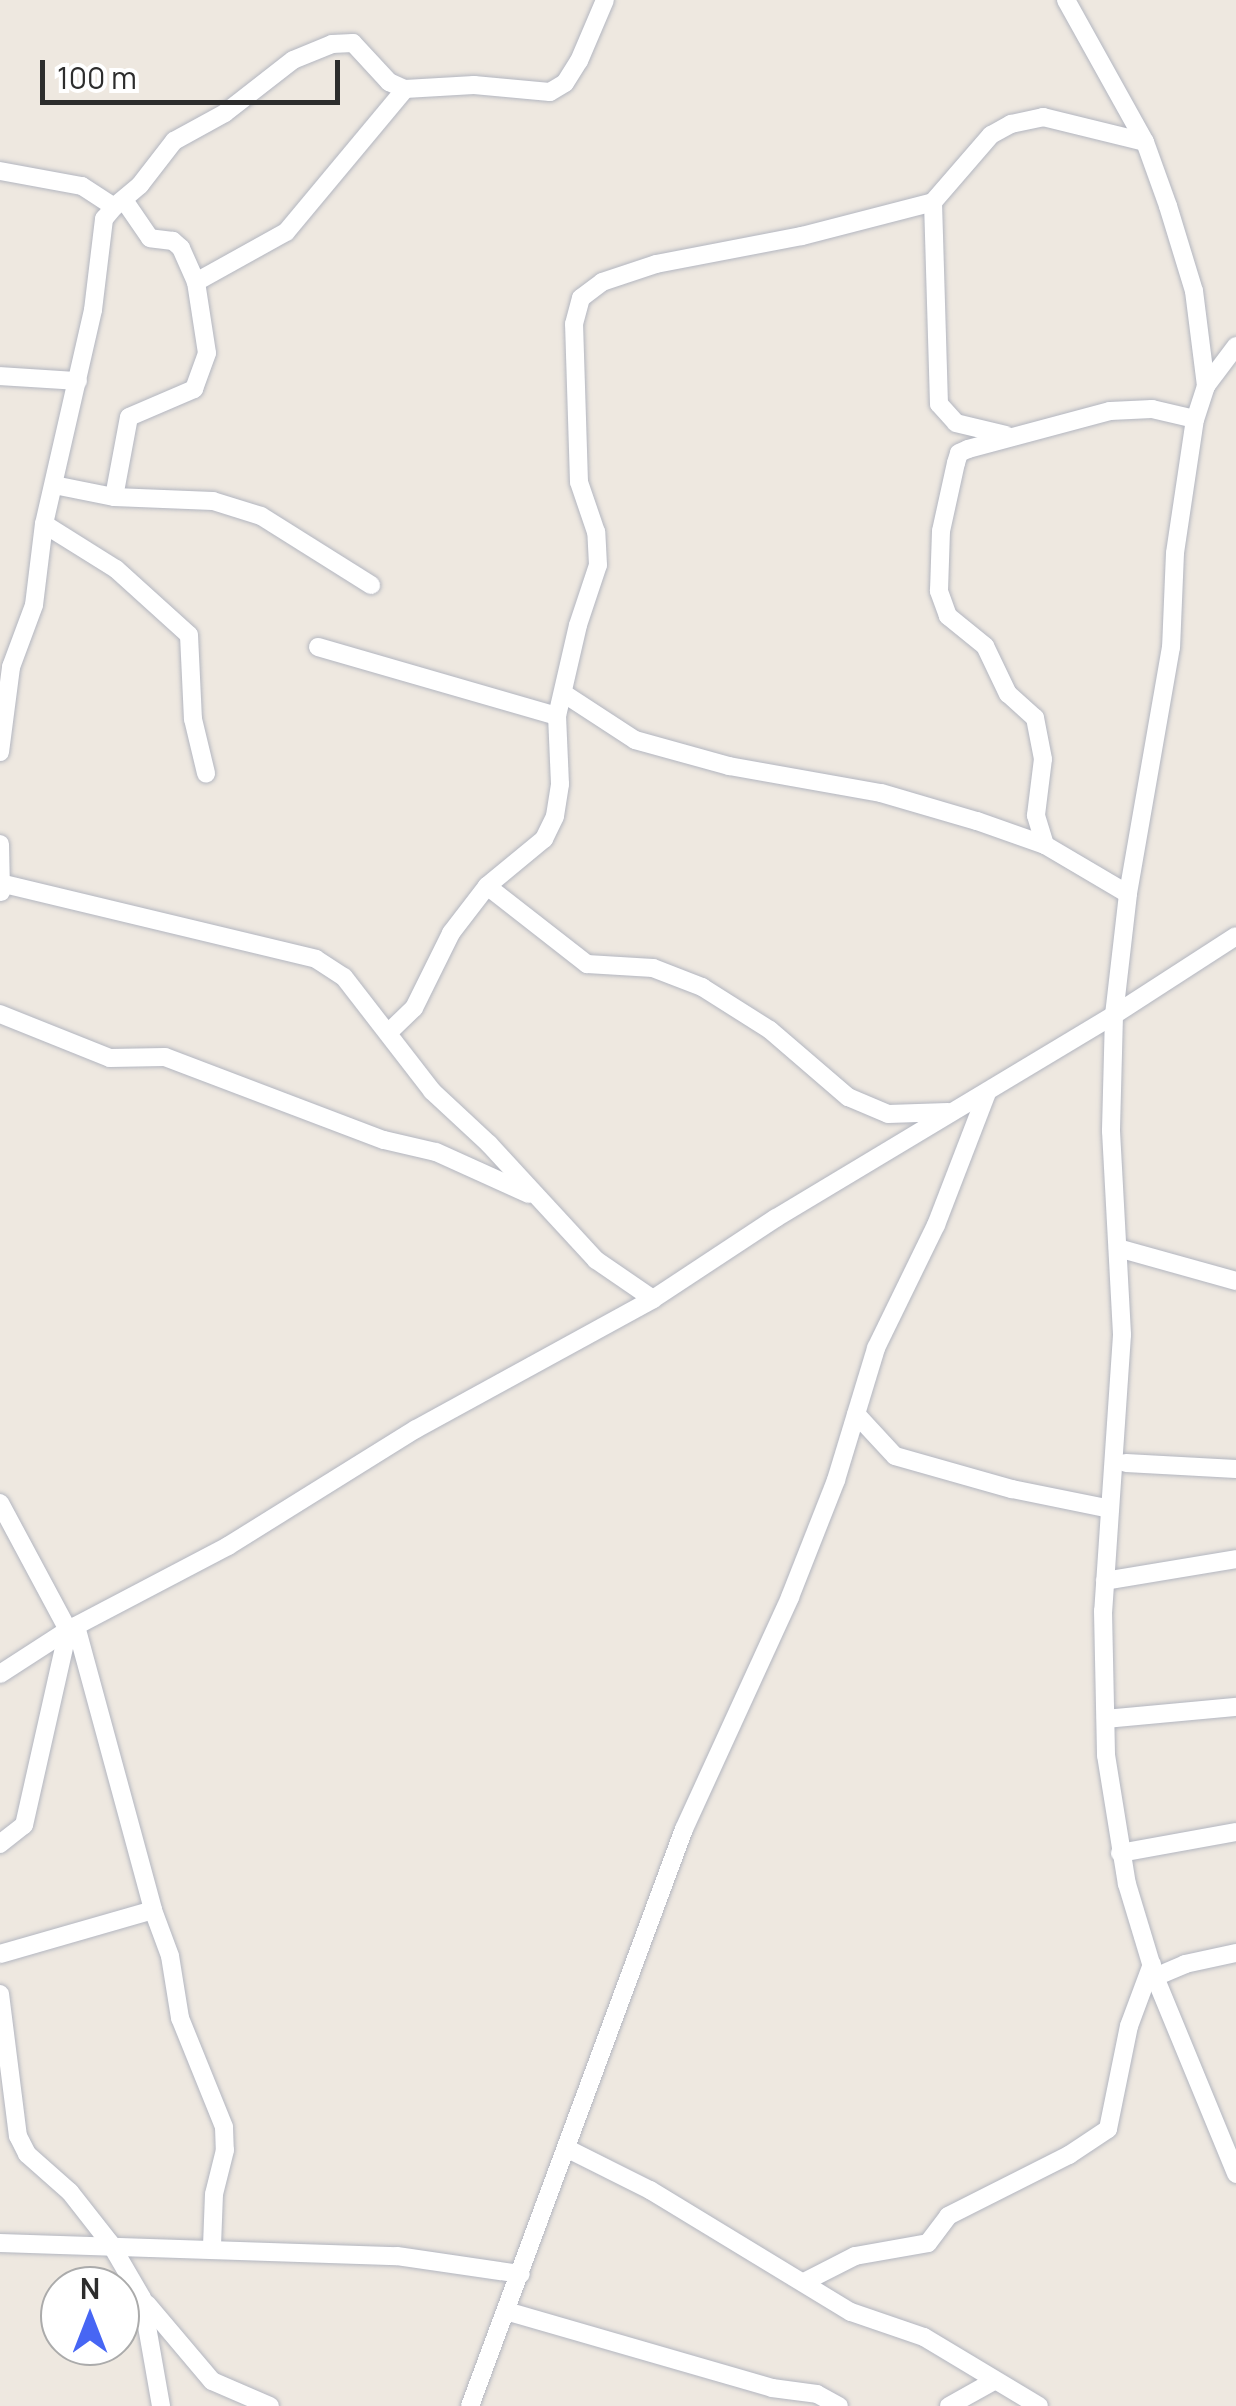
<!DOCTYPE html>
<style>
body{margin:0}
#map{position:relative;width:1236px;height:2406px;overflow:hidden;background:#eee8e0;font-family:Manrope,sans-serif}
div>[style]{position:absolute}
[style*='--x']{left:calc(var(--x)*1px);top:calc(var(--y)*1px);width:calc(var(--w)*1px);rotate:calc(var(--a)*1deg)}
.roads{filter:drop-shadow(0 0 2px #b3b6c0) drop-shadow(0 0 2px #b3b6c0)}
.street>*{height:18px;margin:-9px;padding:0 9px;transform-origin:9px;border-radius:9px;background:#fff}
span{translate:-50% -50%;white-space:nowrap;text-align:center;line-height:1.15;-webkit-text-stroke:8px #fff;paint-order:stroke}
.north{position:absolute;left:40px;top:2266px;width:100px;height:100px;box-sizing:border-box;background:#fff;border:2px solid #ababab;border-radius:50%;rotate:0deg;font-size:28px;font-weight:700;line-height:40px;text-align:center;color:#2d2d2d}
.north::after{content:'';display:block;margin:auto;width:35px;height:45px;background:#4766f4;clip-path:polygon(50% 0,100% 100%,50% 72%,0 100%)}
.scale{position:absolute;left:40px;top:60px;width:300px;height:45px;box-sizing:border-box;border:5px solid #2d2d2d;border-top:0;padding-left:12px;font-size:30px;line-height:35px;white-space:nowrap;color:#2d2d2d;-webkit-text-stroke:8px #fff;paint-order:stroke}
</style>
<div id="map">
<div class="roads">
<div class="street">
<div style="--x:1066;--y:0;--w:162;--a:60.9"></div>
<div style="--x:1145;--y:142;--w:68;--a:70.2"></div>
<div style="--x:1168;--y:206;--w:89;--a:73"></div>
<div style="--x:1194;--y:291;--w:96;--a:82.8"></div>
<div style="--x:1206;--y:386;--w:35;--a:108"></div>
<div style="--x:1195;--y:419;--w:135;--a:98.5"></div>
<div style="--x:1175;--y:553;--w:94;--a:92.4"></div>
<div style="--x:1171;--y:647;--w:251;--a:99.9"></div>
<div style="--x:1128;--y:894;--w:122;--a:96.6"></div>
<div style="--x:1114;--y:1015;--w:116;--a:91.5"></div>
<div style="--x:1111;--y:1131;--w:204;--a:86.9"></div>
<div style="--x:1122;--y:1335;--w:277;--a:93.9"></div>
<div style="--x:1103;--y:1611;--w:144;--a:88.8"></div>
<div style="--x:1106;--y:1755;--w:131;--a:80.8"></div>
<div style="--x:1127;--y:1884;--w:97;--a:73.2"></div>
<div style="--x:1155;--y:1977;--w:213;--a:67.6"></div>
<div style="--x:0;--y:171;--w:83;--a:10.4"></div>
<div style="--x:82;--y:186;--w:38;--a:33"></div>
<div style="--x:933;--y:202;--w:202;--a:88.3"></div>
<div style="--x:939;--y:404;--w:25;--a:48"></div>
<div style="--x:956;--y:423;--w:51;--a:13.5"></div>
<div style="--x:196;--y:282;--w:103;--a:-29.1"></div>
<div style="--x:286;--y:232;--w:186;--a:-50.2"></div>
<div style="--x:0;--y:376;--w:78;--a:3.7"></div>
<div style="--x:1206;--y:386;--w:50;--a:-53.1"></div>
<div style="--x:54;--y:485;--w:61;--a:11.3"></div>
<div style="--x:114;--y:497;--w:99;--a:2.3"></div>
<div style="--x:213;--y:501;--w:50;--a:17.4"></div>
<div style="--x:261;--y:516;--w:130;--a:32.1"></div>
<div style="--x:114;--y:497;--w:81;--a:-79.4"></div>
<div style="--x:129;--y:417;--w:71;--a:-23.3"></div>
<div style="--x:194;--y:389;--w:38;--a:-70"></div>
<div style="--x:207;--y:353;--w:72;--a:-98.8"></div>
<div style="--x:196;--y:282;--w:37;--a:-114"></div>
<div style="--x:181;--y:248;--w:11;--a:-139"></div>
<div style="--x:173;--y:241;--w:23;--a:-173"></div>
<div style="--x:150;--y:238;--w:46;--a:-124.4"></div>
<div style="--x:44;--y:524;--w:85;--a:32"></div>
<div style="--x:116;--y:569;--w:98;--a:42.1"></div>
<div style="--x:189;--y:635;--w:84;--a:87.3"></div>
<div style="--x:193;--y:719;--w:56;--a:76.5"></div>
<div style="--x:318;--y:647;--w:249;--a:16.1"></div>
<div style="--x:563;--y:693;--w:86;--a:33.1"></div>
<div style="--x:635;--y:740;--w:98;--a:15.5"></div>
<div style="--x:729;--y:766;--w:154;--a:10.1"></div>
<div style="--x:881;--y:793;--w:100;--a:16.3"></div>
<div style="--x:977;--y:821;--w:72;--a:19.4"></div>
<div style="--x:1045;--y:845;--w:96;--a:30.6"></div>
<div style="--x:0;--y:752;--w:86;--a:-82.6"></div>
<div style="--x:11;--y:667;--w:66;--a:-69.6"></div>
<div style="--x:34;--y:605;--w:82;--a:-83"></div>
<div style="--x:44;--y:524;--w:220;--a:-77.1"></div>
<div style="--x:93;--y:310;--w:92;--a:-83.1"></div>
<div style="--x:104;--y:219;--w:16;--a:-50"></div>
<div style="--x:114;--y:207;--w:34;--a:-40"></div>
<div style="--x:140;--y:185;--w:56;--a:-52.3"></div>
<div style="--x:174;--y:141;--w:58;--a:-28.8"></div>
<div style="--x:225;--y:113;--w:86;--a:-37.9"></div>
<div style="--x:293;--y:60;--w:42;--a:-22.3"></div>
<div style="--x:332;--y:44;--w:21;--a:-3"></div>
<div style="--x:353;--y:43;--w:53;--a:47.3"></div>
<div style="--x:389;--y:82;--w:17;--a:24"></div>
<div style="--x:405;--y:89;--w:69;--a:-3.3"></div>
<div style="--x:474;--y:85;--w:76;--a:5.3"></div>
<div style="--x:550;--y:92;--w:17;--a:-31"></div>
<div style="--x:565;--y:83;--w:26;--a:-58"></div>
<div style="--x:579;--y:61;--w:66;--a:-66.9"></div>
<div style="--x:0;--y:844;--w:48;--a:88.8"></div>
<div style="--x:1045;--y:845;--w:31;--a:-107"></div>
<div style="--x:1036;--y:815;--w:56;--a:-82.9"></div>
<div style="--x:1043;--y:759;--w:42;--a:-101"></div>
<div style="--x:1035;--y:718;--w:36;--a:-138"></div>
<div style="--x:1008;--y:694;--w:53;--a:-115.6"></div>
<div style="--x:985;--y:646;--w:48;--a:-141"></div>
<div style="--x:948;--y:616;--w:27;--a:-110"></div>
<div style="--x:939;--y:591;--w:60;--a:-88.1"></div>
<div style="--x:941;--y:531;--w:70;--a:-77.6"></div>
<div style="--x:956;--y:463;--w:10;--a:-73"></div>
<div style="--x:959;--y:453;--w:10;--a:-24"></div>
<div style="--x:968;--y:449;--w:147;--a:-15"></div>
<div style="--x:1110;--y:411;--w:42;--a:-2.7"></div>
<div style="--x:1152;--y:409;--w:44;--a:13.1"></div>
<div style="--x:0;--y:883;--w:325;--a:13.5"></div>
<div style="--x:316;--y:959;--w:33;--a:33"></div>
<div style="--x:344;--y:977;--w:144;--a:52.3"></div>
<div style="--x:432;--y:1091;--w:78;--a:42.9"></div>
<div style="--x:489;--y:1144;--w:158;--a:47.3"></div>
<div style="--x:596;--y:1260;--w:69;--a:34.4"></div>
<div style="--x:487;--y:886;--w:127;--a:38"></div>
<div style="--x:587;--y:964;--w:66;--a:3.5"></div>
<div style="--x:653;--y:968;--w:53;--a:21.2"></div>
<div style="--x:702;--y:987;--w:80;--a:32.3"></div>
<div style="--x:770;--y:1030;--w:103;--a:40.7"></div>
<div style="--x:848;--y:1097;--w:43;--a:23"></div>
<div style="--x:888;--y:1114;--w:60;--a:-1.9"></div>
<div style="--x:0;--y:1014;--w:118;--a:21.8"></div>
<div style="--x:110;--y:1058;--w:55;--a:-1"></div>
<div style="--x:165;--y:1057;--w:234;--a:20.8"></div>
<div style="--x:384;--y:1140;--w:53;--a:13"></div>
<div style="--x:436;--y:1152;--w:102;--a:24.3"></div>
<div style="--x:388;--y:1033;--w:36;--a:-44"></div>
<div style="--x:414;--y:1008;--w:84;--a:-63.7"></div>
<div style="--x:451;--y:933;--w:59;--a:-52.5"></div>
<div style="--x:487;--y:886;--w:74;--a:-39.5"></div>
<div style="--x:544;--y:839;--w:25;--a:-64"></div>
<div style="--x:555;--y:816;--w:32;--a:-81"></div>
<div style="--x:560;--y:784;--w:68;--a:-92.5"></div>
<div style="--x:557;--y:716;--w:93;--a:-77"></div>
<div style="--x:578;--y:625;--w:63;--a:-71.6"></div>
<div style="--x:598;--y:565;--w:33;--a:-93"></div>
<div style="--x:596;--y:532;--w:53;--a:-108.8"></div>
<div style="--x:579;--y:482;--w:158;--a:-91.8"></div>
<div style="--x:574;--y:324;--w:27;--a:-75"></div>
<div style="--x:581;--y:298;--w:26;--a:-37"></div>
<div style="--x:602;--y:282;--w:57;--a:-18.4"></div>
<div style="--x:656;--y:264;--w:149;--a:-10.9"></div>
<div style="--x:802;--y:236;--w:135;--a:-14.5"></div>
<div style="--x:933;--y:202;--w:89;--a:-49.1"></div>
<div style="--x:991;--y:135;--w:23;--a:-29"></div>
<div style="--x:1011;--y:124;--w:33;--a:-12"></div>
<div style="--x:1043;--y:117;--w:105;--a:13.8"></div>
<div style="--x:1118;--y:1248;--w:123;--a:15.6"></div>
<div style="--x:856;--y:1414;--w:57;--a:47.1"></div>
<div style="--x:895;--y:1456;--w:122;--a:15.8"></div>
<div style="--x:1012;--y:1489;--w:100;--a:11.5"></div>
<div style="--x:1126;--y:1463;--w:110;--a:3.1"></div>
<div style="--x:0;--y:1503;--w:144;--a:61.8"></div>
<div style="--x:68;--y:1630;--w:200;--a:102.7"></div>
<div style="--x:24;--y:1825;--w:31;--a:142"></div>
<div style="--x:1105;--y:1581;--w:133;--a:-9.5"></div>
<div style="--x:76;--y:1626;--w:294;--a:74.8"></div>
<div style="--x:153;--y:1910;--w:49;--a:69.7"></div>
<div style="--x:170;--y:1956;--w:63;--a:80.8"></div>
<div style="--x:180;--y:2018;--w:118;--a:68"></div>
<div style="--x:224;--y:2127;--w:23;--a:88"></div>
<div style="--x:225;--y:2150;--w:45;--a:104"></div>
<div style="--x:214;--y:2194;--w:53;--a:92.2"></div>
<div style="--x:0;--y:1674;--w:81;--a:-32.9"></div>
<div style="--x:68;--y:1630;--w:181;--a:-27.7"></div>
<div style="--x:228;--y:1546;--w:221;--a:-31.9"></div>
<div style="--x:416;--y:1429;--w:270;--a:-28.7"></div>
<div style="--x:653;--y:1299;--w:147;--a:-33.4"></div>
<div style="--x:776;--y:1218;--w:394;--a:-31"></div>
<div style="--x:1114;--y:1015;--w:145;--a:-32.9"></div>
<div style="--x:1106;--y:1719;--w:131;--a:-5.3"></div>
<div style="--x:1120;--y:1853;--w:118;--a:-10.3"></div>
<div style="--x:0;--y:1954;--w:159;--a:-16"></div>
<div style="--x:1155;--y:1977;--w:33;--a:-23"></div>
<div style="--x:1185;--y:1964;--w:52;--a:-12.2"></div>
<div style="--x:0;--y:1994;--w:143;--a:82.8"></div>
<div style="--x:18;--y:2136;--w:20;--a:63"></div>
<div style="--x:27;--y:2154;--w:57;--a:41.5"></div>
<div style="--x:70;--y:2192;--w:65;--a:51.9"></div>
<div style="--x:110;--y:2243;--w:64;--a:59.8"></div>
<div style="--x:142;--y:2298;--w:110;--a:80"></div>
<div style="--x:568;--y:2149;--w:92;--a:26.6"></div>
<div style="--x:650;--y:2190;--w:235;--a:31.3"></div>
<div style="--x:851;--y:2312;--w:77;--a:18.9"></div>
<div style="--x:924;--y:2337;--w:134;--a:31"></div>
<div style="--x:0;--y:2243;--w:397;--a:1.9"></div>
<div style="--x:397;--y:2256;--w:125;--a:8.3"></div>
<div style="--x:804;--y:2282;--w:57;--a:-27"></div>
<div style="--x:855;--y:2256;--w:74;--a:-10.1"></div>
<div style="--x:928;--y:2243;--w:34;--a:-53"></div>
<div style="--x:948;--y:2216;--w:136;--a:-26.8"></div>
<div style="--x:1069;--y:2155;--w:47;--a:-33.7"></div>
<div style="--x:1108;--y:2129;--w:105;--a:-78.5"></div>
<div style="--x:1129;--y:2026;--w:66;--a:-69.6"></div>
<div style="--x:147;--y:2304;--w:101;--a:49.8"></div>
<div style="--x:212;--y:2381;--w:63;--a:23.3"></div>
<div style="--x:506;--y:2311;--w:277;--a:16.1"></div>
<div style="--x:772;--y:2388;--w:45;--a:7.6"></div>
<div style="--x:817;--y:2394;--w:25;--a:29"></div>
<div style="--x:470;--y:2406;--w:615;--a:-69.65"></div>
<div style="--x:684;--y:1829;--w:255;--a:-65.4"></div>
<div style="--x:790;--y:1597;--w:126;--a:-68.5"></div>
<div style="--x:836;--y:1480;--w:138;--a:-73.1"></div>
<div style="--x:876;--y:1348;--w:137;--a:-64"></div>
<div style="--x:936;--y:1225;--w:142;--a:-68.9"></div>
<div style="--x:949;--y:2406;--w:51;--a:-29.1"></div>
</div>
</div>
<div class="north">N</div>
<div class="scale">100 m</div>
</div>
